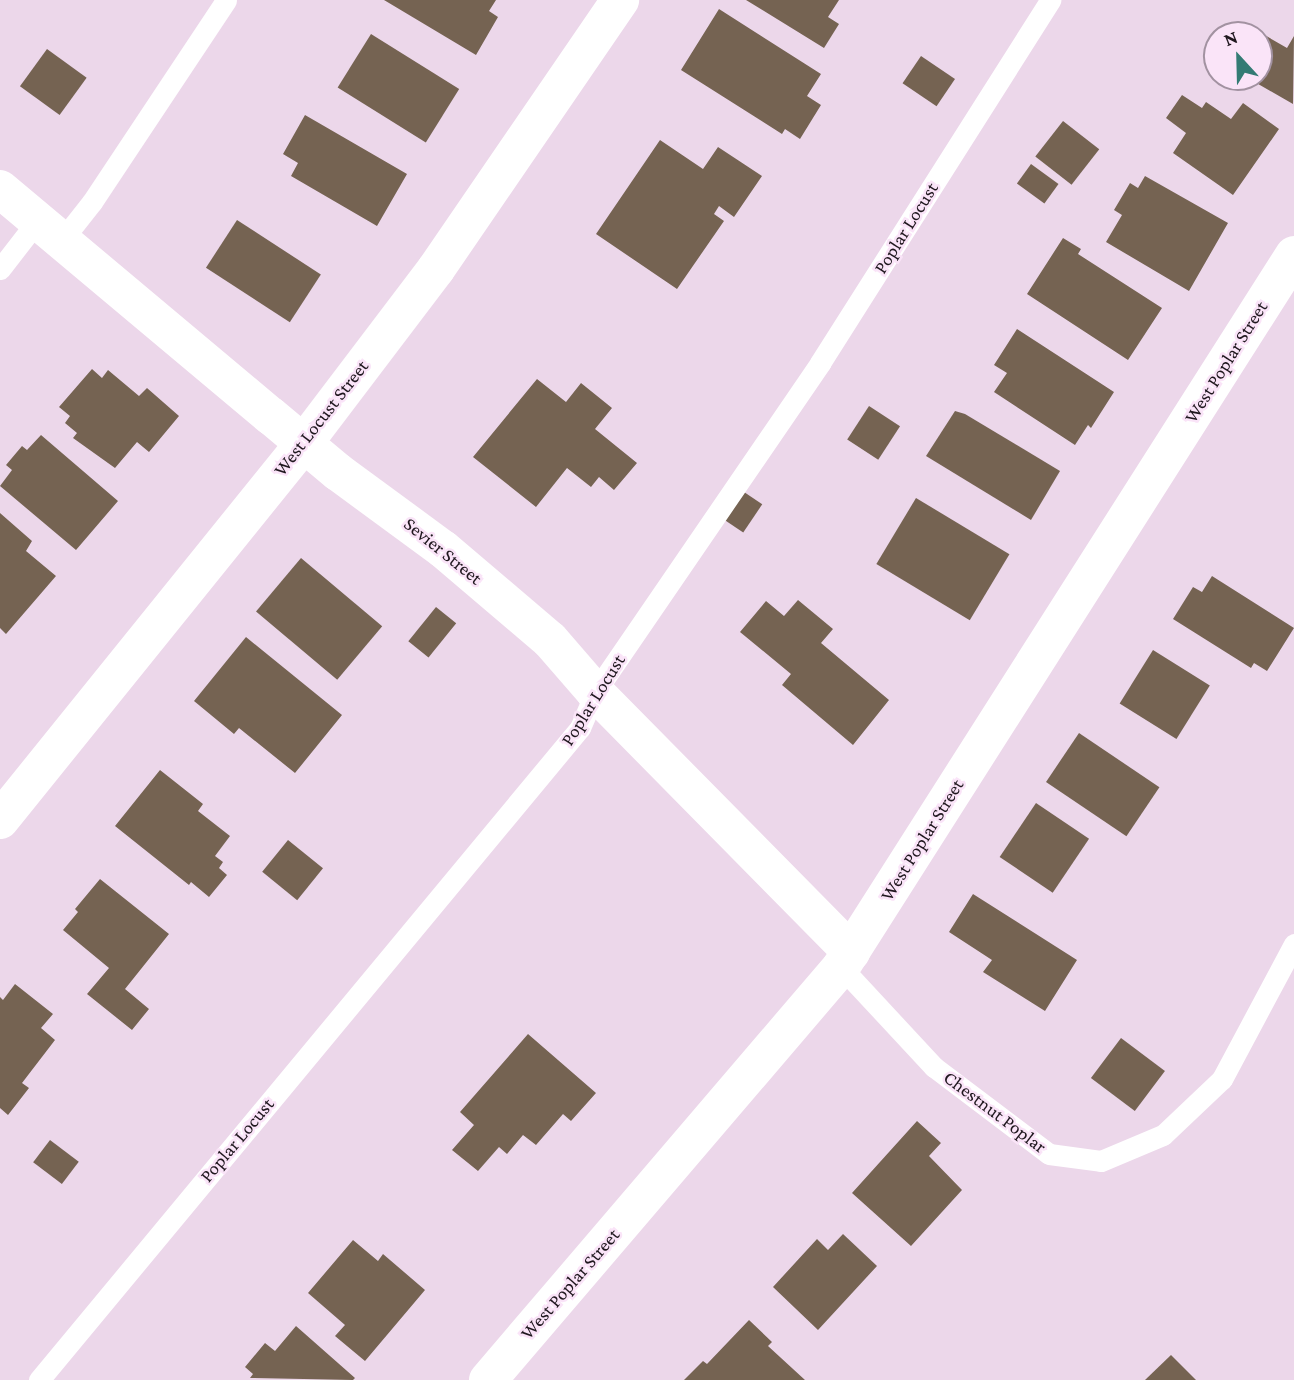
<!DOCTYPE html>
<style>
body{margin:0}
#map{position:relative;width:1294px;height:1380px;overflow:hidden;background:#ecd7ea;font-family:"Crimson Pro",serif}
div>[style]{position:absolute}
[style*='--x']{left:calc(var(--x)*1px);top:calc(var(--y)*1px);width:calc(var(--w)*1px);rotate:calc(var(--a)*1deg)}
.building>*{inset:0;background:#756352;transform-origin:0 0}
.lane>*{height:21px;margin:-10.5px;padding:0 10.5px;transform-origin:10.5px;border-radius:10.5px;background:#fff}
.street>*{height:38px;margin:-19px;padding:0 19px;transform-origin:19px;border-radius:19px;background:#fff}
span{translate:-50% -50%;white-space:nowrap;text-align:center;line-height:1.15;-webkit-text-stroke:5px #fae4f8;paint-order:stroke}
.street-label{font-size:19px;color:#1f171e}
.north{position:absolute;left:1203px;top:21px;width:70px;height:70px;box-sizing:border-box;background:#fae4f8;border:2px solid #a292a1;border-radius:50%;rotate:338deg;font-size:19px;font-weight:700;line-height:28px;text-align:center;color:#1f171e}
.north::after{content:'';display:block;margin:auto;width:24px;height:32px;background:#337b74;clip-path:polygon(50% 0,100% 100%,50% 72%,0 100%)}
</style>
<div id="map">
<div class="building">
<div style="clip-path:polygon(384px 0,496px 0,489px 11px,498px 17px,476px 55px)"></div>
<div style="clip-path:polygon(746px 0,839px 0,828px 17px,839px 24px,824px 48px)"></div>
<div style="clip-path:polygon(719px 9px,821px 74px,807px 96px,821px 105px,800px 139px,785px 129px,782px 134px,681px 70px)"></div>
<div style="clip-path:polygon(1249px 26px,1287px 48px,1294px 36px,1293px 104px,1246px 77px,1259px 77px,1259px 35px,1244px 35px)"></div>
<div style="left:371px;top:34px;width:104px;height:63px;rotate:32deg"></div>
<div style="left:47px;top:49px;width:49px;height:46px;rotate:36deg"></div>
<div style="left:921px;top:56px;width:41px;height:33px;rotate:34deg"></div>
<div style="clip-path:polygon(1182px 95px,1202px 108px,1206px 102px,1231px 119px,1243px 103px,1279px 129px,1233px 195px,1173px 153px,1186px 133px,1166px 118px)"></div>
<div style="clip-path:polygon(305px 115px,407px 174px,377px 226px,291px 176px,298px 163px,283px 154px)"></div>
<div style="left:1063px;top:121px;width:46px;height:45px;rotate:38deg"></div>
<div style="clip-path:polygon(660px 140px,703px 169px,718px 147px,762px 176px,734px 217px,719px 206px,714px 214px,724px 221px,677px 289px,596px 234px)"></div>
<div style="left:1031px;top:164px;width:34px;height:24px;rotate:36deg"></div>
<div style="clip-path:polygon(1145px 176px,1228px 223px,1189px 291px,1106px 242px,1122px 215px,1114px 210px,1130px 183px,1138px 188px)"></div>
<div style="left:237px;top:220px;width:100px;height:57px;rotate:33deg"></div>
<div style="clip-path:polygon(1063px 238px,1081px 249px,1078px 254px,1162px 308px,1128px 360px,1027px 294px)"></div>
<div style="clip-path:polygon(1017px 329px,1114px 392px,1091px 428px,1088px 425px,1075px 445px,994px 392px,1007px 373px,994px 365px)"></div>
<div style="clip-path:polygon(92px 369px,102px 378px,108px 370px,139px 396px,147px 388px,179px 416px,149px 452px,137px 442px,115px 468px,73px 438px,77px 433px,65px 423px,70px 416px,59px 407px)"></div>
<div style="clip-path:polygon(537px 379px,566px 402px,581px 383px,612px 408px,595px 429px,637px 463px,614px 490px,599px 477px,591px 487px,567px 468px,536px 507px,473px 457px)"></div>
<div style="left:869px;top:406px;width:37px;height:40px;rotate:33deg"></div>
<div style="clip-path:polygon(955px 411px,965px 414px,1060px 471px,1031px 520px,926px 456px)"></div>
<div style="clip-path:polygon(41px 435px,118px 501px,76px 550px,0 486px,12px 470px,6px 465px,22px 446px,27px 450px)"></div>
<div style="left:744px;top:492px;width:22px;height:34px;rotate:34deg"></div>
<div style="left:916px;top:498px;width:109px;height:77px;rotate:31deg"></div>
<div style="clip-path:polygon(0 513px,32px 541px,26px 551px,56px 576px,6px 634px,0 628px)"></div>
<div style="left:301px;top:558px;width:106px;height:70px;rotate:40deg"></div>
<div style="clip-path:polygon(1212px 576px,1294px 628px,1267px 671px,1254px 663px,1251px 668px,1173px 619px,1193px 587px,1202px 592px)"></div>
<div style="clip-path:polygon(798px 600px,833px 629px,821px 643px,889px 700px,853px 745px,782px 685px,791px 674px,740px 632px,766px 601px,784px 616px)"></div>
<div style="left:436px;top:607px;width:26px;height:44px;rotate:39deg"></div>
<div style="clip-path:polygon(246px 637px,342px 715px,295px 773px,239px 728px,234px 734px,194px 701px)"></div>
<div style="left:1153px;top:650px;width:67px;height:63px;rotate:32deg"></div>
<div style="left:1079px;top:733px;width:97px;height:59px;rotate:34deg"></div>
<div style="clip-path:polygon(160px 770px,203px 804px,198px 811px,230px 836px,215px 856px,223px 862px,219px 868px,227px 875px,209px 897px,191px 882px,189px 885px,115px 826px)"></div>
<div style="left:1036px;top:803px;width:64px;height:65px;rotate:34deg"></div>
<div style="left:288px;top:840px;width:45px;height:41px;rotate:39deg"></div>
<div style="clip-path:polygon(100px 879px,169px 934px,125px 989px,149px 1009px,132px 1030px,87px 994px,109px 968px,63px 930px,78px 912px,75px 909px)"></div>
<div style="clip-path:polygon(973px 894px,1077px 960px,1045px 1011px,983px 972px,992px 960px,949px 932px)"></div>
<div style="clip-path:polygon(15px 984px,53px 1014px,41px 1028px,55px 1040px,22px 1083px,29px 1088px,8px 1115px,0 1108px,0 997px,3px 1000px)"></div>
<div style="clip-path:polygon(528px 1034px,596px 1093px,571px 1121px,563px 1114px,536px 1145px,523px 1135px,507px 1154px,499px 1147px,478px 1171px,452px 1150px,474px 1125px,460px 1112px)"></div>
<div style="left:1121px;top:1038px;width:55px;height:50px;rotate:37deg"></div>
<div style="clip-path:polygon(917px 1121px,941px 1143px,929px 1156px,962px 1190px,911px 1246px,852px 1193px)"></div>
<div style="left:50px;top:1140px;width:36px;height:28px;rotate:37deg"></div>
<div style="clip-path:polygon(843px 1234px,877px 1266px,818px 1330px,773px 1287px,817px 1239px,828px 1250px)"></div>
<div style="clip-path:polygon(353px 1240px,378px 1261px,383px 1254px,425px 1290px,365px 1361px,335px 1336px,345px 1325px,308px 1293px)"></div>
<div style="clip-path:polygon(749px 1320px,772px 1342px,768px 1346px,805px 1380px,684px 1380px,703px 1361px,707px 1364px)"></div>
<div style="clip-path:polygon(296px 1326px,355px 1378px,353px 1380px,250px 1378px,253px 1374px,245px 1367px,265px 1343px,275px 1351px)"></div>
<div style="clip-path:polygon(1171px 1355px,1196px 1380px,1145px 1380px)"></div>
</div>
<div class="lane">
<div style="--x:62;--y:240;--w:48;--a:-51.7"></div>
<div style="--x:92;--y:202;--w:242;--a:-56.4"></div>
<div style="--x:0;--y:269;--w:62;--a:-52.2"></div>
<div style="--x:841;--y:967;--w:137;--a:47.1"></div>
<div style="--x:934;--y:1067;--w:144;--a:37.1"></div>
<div style="--x:1049;--y:1154;--w:52;--a:7.7"></div>
<div style="--x:1101;--y:1161;--w:67;--a:-22.8"></div>
<div style="--x:1163;--y:1135;--w:81;--a:-43.5"></div>
<div style="--x:1222;--y:1079;--w:153;--a:-61.9"></div>
<div style="--x:39;--y:1380;--w:847;--a:-50.32"></div>
<div style="--x:580;--y:728;--w:39;--a:-67"></div>
<div style="--x:595;--y:692;--w:399;--a:-55.6"></div>
<div style="--x:820;--y:363;--w:430;--a:-57.6"></div>
</div>
<div class="street">
<div style="--x:0;--y:189;--w:354;--a:40"></div>
<div style="--x:271;--y:416;--w:87;--a:39.9"></div>
<div style="--x:338;--y:472;--w:130;--a:36.3"></div>
<div style="--x:443;--y:549;--w:140;--a:40.4"></div>
<div style="--x:550;--y:640;--w:69;--a:49.1"></div>
<div style="--x:595;--y:692;--w:365;--a:45.4"></div>
<div style="--x:0;--y:820;--w:484;--a:-51.1"></div>
<div style="--x:304;--y:443;--w:218;--a:-52.8"></div>
<div style="--x:436;--y:269;--w:326;--a:-55.6"></div>
<div style="--x:488;--y:1380;--w:543;--a:-49.48"></div>
<div style="--x:841;--y:967;--w:844;--a:-57.53"></div>
</div>
<div class="street-label">
<span style="left:906px;top:228px;rotate:-58deg">Poplar Locust</span>
<span style="left:1226px;top:362px;rotate:-58deg">West Poplar Street</span>
<span style="left:321px;top:418px;rotate:-52deg">West Locust Street</span>
<span style="left:443px;top:551px;rotate:39deg">Sevier Street</span>
<span style="left:593px;top:700px;rotate:-58deg">Poplar Locust</span>
<span style="left:922px;top:840px;rotate:-58deg">West Poplar Street</span>
<span style="left:995px;top:1112px;rotate:37deg">Chestnut Poplar</span>
<span style="left:237px;top:1140px;rotate:-50deg">Poplar Locust</span>
<span style="left:570px;top:1284px;rotate:-49deg">West Poplar Street</span>
</div>
<div class="north">N</div>
</div>
